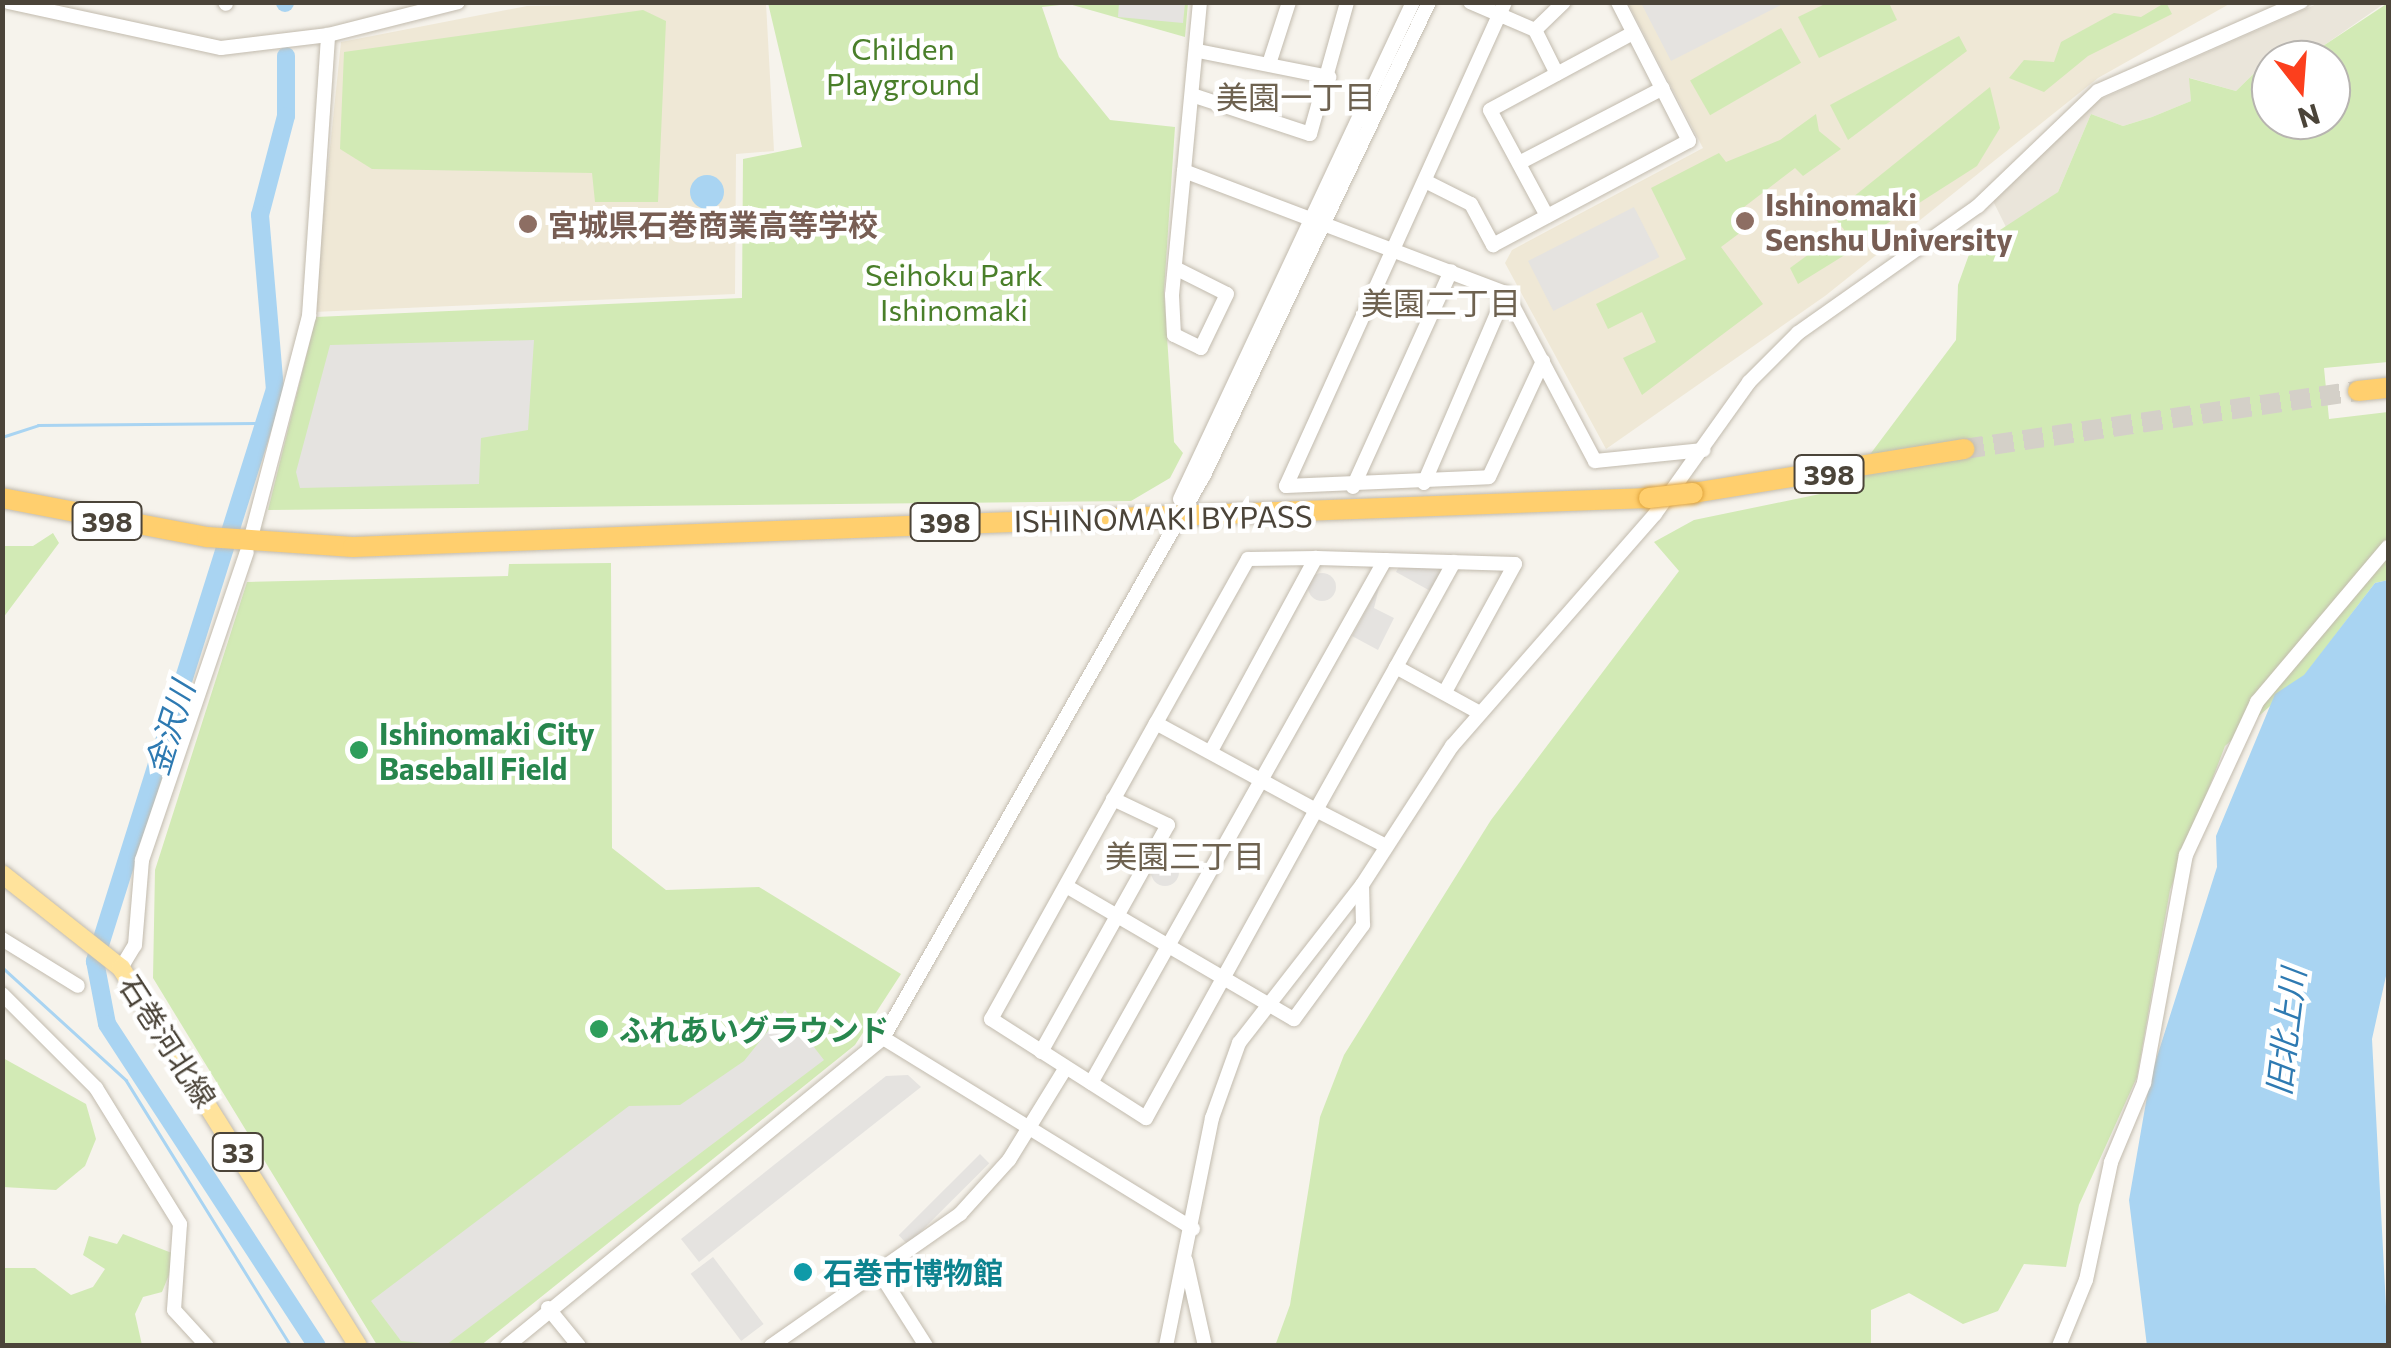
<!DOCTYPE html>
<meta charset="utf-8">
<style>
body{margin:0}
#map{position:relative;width:2391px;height:1348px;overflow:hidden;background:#f6f3ec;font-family:Commissioner,"Noto Sans JP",sans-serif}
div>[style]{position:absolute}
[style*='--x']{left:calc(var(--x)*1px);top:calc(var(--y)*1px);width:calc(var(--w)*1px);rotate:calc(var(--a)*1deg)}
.residential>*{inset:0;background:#eae5da}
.education>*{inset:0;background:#efe8d6}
.green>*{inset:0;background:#d2eab5;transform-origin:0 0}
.parking>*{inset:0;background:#e5e3e0;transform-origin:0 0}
.round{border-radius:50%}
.water>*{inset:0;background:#a9d4f2}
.stream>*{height:2.5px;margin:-1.25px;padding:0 1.25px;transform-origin:1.25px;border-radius:1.25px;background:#a9d4f2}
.river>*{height:18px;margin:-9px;padding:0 9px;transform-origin:9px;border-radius:9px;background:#a9d4f2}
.highway-tunnel>*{height:20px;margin-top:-10px;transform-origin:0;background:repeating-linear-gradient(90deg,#d4d0c8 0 20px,transparent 0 30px)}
.roads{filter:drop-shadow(0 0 2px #c2bbae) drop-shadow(0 0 2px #c2bbae)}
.minor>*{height:14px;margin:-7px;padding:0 7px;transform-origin:7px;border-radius:7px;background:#fff}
.major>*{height:18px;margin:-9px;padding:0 9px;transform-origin:9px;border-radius:9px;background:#ffe39c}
.highway>*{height:20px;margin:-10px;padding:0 10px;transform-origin:10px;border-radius:10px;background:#ffcf6e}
.bridges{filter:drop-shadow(0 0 2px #e0a43c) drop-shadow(0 0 2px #e0a43c)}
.highway-bridge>*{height:20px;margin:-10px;padding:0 10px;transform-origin:10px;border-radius:10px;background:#ffcf6e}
.dots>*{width:28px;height:28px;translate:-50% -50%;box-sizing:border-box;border:5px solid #fff;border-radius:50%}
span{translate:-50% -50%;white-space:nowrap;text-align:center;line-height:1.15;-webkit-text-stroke:9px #fff;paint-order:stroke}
.shield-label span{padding:2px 8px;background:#fff;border:2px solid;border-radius:8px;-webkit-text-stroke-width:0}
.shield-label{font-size:28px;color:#4b4439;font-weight:700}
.park-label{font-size:30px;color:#4a7f2a}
.education-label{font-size:30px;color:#785e54;font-weight:700}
.left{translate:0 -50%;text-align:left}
.street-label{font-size:30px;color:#4b4439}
.leisure-label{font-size:30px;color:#27864d;font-weight:700}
.culture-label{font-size:30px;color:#0d838f;font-weight:700}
.neighbourhood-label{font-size:32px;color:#6e6250}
.water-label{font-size:32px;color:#2e7ab2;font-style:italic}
.frame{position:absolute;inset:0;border:5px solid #4b4439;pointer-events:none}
.north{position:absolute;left:2251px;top:40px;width:100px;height:100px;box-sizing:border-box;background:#fff;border:2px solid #b7b4b0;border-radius:50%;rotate:163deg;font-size:28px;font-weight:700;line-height:40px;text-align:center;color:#4b4439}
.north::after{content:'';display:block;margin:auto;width:35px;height:45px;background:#fc3f1d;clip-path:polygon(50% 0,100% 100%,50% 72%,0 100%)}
</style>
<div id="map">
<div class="residential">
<div style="clip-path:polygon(2319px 3px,2385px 3px,2323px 46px,2279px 49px,2236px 91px,2190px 78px,2191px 101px,2152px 117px,2123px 126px,2091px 114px,2058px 192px,2008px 231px,1993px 201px,2092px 103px)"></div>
</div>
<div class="education">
<div style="clip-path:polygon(766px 3px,774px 151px,736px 154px,735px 294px,313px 312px,341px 42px,527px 6px)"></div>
<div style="clip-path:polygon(1628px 3px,2231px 3px,2098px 78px,1825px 296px,1606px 449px,1505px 263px,1512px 250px,1703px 148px)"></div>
</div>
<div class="green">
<div style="clip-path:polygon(2166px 2px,2172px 14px,2088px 56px,2044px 92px,2009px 78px,2024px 60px,2054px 62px,2061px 42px,2114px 13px,2141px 17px)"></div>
<div style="clip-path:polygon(768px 3px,1188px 3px,1185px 37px,1069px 4px,1042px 7px,1059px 57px,1110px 120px,1175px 127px,1164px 291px,1174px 442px,1183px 453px,1170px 478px,1131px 501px,268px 510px,316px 317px,742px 298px,743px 159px,802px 147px)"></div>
<div style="clip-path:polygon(1889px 3px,1897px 20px,1819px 58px,1798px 17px,1827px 3px)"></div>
<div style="clip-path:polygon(evenodd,2388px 3px,2388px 362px,2324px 368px,2329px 419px,2388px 412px,2388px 580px,2375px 583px,2304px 676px,2225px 746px,2170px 890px,2137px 1077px,2079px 1205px,2066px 1267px,2024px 1264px,1998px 1311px,1963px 1324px,1909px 1293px,1871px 1310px,1871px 1345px,1275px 1346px,1290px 1305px,1320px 1117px,1344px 1055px,1491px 820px,1679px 571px,1654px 542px,1694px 520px,1844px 489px,1956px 340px,1958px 285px,1971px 249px,2058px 192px,2091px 114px,2123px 126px,2152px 117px,2191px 101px,2189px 78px,2236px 91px,2279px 49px,2323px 46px,2388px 3px,2271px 60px,2331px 60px,2331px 120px,2271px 120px,2271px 60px)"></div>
<div style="clip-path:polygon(643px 10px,666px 21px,658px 202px,595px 202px,592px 173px,372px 169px,340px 149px,344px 52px)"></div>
<div style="left:1781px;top:28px;width:40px;height:105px;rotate:60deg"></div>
<div style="clip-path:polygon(1959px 36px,1967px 51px,1848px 140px,1830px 105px)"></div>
<div style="clip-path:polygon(1990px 87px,2000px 128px,1977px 166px,1855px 244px,1832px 214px)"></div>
<div style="clip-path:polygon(1816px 114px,1819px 131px,1841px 149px,1803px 176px,1795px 168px,1735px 214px,1745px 229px,1721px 247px,1763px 304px,1642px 395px,1623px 358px,1656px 342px,1642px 312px,1608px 329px,1596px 304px,1686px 259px,1651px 188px,1719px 153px,1726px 162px,1780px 140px)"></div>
<div style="clip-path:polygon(1835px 235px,1848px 253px,1798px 284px,1790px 268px)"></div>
<div style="clip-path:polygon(53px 533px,59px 543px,3px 618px,3px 546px,33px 546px)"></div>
<div style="clip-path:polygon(611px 563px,612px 848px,666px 890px,759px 887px,901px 974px,855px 1045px,480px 1346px,377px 1345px,153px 978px,155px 870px,247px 582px,508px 576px,509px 564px)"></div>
<div style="clip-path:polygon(3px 1058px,86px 1104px,96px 1139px,85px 1166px,56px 1190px,3px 1187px)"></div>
<div style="clip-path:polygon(123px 1234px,177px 1255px,162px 1292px,143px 1297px,135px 1314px,142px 1345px,3px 1345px,2px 1268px,35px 1268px,71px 1295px,93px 1287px,105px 1269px,83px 1255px,89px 1236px,117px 1244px)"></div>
</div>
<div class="parking">
<div style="clip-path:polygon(1119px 3px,1185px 3px,1183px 23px,1118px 17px)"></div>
<div style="clip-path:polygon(1641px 3px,1785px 3px,1671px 61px)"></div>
<div style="left:1634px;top:207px;width:56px;height:119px;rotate:63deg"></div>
<div style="clip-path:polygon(534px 340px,528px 430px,481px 438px,479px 484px,300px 488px,296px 472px,330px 345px)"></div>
<div style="clip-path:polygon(1400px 565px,1436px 567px,1445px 572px,1434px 593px,1396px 572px)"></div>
<div class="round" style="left:1308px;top:573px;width:28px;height:28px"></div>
<div style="clip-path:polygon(1380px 584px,1374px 608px,1394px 618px,1378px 650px,1352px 636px)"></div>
<div class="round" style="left:1151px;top:858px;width:28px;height:28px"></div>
<div style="clip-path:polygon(785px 1010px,824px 1060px,446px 1345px,401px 1341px,371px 1301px,629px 1106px,680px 1105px,744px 1061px)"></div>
<div style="clip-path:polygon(908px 1075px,921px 1087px,699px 1262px,681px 1239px,886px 1076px)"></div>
<div style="left:980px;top:1154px;width:13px;height:115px;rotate:45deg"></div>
<div style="left:713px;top:1257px;width:84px;height:28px;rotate:53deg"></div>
</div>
<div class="water">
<div class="round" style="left:690px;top:175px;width:34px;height:34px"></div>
<div style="clip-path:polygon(2388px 580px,2388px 967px,2372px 1039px,2388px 1345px,2147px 1346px,2129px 1200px,2150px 1079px,2217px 867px,2216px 836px,2275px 694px,2304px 675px,2375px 583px)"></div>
</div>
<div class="stream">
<div style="--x:2;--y:437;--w:38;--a:-18"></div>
<div style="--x:38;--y:425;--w:225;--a:-0.5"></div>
<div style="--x:2;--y:967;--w:168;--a:42.3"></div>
<div style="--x:126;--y:1080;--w:313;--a:58.2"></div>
</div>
<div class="river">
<div style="--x:285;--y:3;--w:1;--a:-90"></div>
<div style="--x:286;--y:56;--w:60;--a:90"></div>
<div style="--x:286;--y:116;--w:102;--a:104.7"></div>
<div style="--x:260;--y:215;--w:175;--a:85.1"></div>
<div style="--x:275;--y:389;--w:600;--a:107.47"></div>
<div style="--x:95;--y:961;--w:64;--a:79.2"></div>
<div style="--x:107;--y:1024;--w:384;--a:56.9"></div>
</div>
<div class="highway-tunnel">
<div style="--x:1964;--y:449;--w:398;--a:-8.4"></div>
</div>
<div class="roads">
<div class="minor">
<div style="--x:8;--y:2;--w:218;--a:12.2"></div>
<div style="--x:221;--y:48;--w:108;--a:-6.9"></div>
<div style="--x:328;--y:35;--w:134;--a:-14.2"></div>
<div style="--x:225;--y:2;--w:2;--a:63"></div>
<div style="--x:1200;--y:2;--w:170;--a:95.4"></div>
<div style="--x:1184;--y:171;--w:344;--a:20.8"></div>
<div style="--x:1506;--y:293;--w:190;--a:62.1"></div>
<div style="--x:1595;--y:461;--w:109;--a:-5.8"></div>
<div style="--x:1470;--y:2;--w:71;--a:23.3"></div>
<div style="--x:1535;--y:30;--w:40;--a:-44"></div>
<div style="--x:1505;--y:2;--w:531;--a:114.35"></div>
<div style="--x:1286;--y:486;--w:203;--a:-2.5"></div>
<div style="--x:1489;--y:477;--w:128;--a:-65"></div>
<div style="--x:1535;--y:30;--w:49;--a:63.4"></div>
<div style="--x:1198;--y:51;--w:134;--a:11.2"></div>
<div style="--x:1269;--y:64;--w:65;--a:-72.1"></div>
<div style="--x:1195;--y:96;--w:121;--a:18.3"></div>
<div style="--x:1310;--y:134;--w:137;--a:-74.3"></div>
<div style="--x:1519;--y:163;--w:162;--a:-27.5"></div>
<div style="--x:1427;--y:182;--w:49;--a:26.6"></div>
<div style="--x:1471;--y:204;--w:47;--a:61.8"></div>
<div style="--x:1493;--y:245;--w:222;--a:-28"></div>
<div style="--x:1689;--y:141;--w:156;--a:-117.1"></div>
<div style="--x:1547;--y:216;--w:120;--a:-118.3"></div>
<div style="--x:1490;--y:110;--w:162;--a:-28.3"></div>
<div style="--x:1175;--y:268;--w:58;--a:26.6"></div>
<div style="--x:1227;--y:294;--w:60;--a:115.7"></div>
<div style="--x:1201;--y:348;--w:30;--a:-154"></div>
<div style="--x:1174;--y:335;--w:40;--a:-92.9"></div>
<div style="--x:1172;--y:295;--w:125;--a:-84.5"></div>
<div style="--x:1424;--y:483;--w:207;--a:-66.7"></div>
<div style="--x:1353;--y:487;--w:237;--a:-65.6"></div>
<div style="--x:1180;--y:499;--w:549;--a:-64.88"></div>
<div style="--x:250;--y:541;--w:233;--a:-75.3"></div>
<div style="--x:309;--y:316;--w:282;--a:-86.1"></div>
<div style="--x:1396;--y:667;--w:120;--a:-61.1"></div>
<div style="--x:1156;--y:723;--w:188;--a:-60.7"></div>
<div style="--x:1248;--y:559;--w:68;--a:-0.8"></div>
<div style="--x:1211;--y:751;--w:220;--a:-61.5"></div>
<div style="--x:1316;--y:558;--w:69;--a:1.7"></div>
<div style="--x:1386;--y:846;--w:79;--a:-152.8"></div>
<div style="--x:1316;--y:810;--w:182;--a:-151.5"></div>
<div style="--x:1156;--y:723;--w:339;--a:119.1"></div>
<div style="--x:991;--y:1019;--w:184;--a:32.6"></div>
<div style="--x:1146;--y:1118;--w:352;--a:-61.1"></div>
<div style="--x:1316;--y:810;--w:164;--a:-60.8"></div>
<div style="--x:1396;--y:667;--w:96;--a:28.7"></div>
<div style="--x:1066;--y:886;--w:264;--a:30.3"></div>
<div style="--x:1294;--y:1019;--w:117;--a:-53.7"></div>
<div style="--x:1363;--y:925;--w:40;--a:-91.4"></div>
<div style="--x:2;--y:939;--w:89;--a:31.7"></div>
<div style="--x:121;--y:968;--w:27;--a:-59"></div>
<div style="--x:135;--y:945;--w:85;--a:-85.3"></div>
<div style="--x:142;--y:860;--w:325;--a:-71.2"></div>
<div style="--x:2;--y:994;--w:133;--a:45"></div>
<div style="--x:96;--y:1088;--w:160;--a:58.3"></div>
<div style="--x:180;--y:1224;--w:86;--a:94"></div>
<div style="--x:174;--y:1310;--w:49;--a:47.5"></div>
<div style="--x:883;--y:1038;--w:364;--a:31.6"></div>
<div style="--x:1041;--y:1052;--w:260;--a:-60.8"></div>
<div style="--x:1168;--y:825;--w:61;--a:-154.7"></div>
<div style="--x:1091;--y:1083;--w:600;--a:-60.66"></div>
<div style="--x:1385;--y:560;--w:130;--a:1.8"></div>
<div style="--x:1515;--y:564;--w:146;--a:118.7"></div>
<div style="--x:1186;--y:1261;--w:87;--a:77.4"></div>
<div style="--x:881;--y:1275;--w:84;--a:57.6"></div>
<div style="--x:548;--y:1308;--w:49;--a:50.8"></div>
<div style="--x:507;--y:1346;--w:486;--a:-39.3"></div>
<div style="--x:883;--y:1038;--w:648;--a:-60.31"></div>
<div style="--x:1204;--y:475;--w:524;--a:-64.56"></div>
<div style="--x:771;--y:1346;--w:231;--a:-34.9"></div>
<div style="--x:960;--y:1214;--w:73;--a:-47.8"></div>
<div style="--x:1009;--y:1160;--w:107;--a:-58.4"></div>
<div style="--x:1166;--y:1346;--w:233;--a:-78.6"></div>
<div style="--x:1212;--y:1118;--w:80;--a:-70.2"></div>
<div style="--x:1239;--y:1043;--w:200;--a:-52.1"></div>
<div style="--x:1362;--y:885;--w:166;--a:-57.1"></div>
<div style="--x:1452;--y:746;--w:308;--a:-48.8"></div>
<div style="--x:1655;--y:514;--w:162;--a:-54.5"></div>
<div style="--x:1749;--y:382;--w:69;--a:-45"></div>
<div style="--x:1798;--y:333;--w:220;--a:-35.2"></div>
<div style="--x:1978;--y:206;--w:166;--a:-43.8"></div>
<div style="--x:2098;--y:91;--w:222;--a:-23.7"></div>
<div style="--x:2059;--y:1346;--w:71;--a:-67.8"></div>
<div style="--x:2086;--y:1280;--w:121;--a:-78"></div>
<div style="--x:2111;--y:1162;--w:86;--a:-67.3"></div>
<div style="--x:2144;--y:1083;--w:232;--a:-79.6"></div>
<div style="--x:2186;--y:855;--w:169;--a:-65.1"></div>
<div style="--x:2257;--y:702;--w:203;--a:-49.8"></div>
</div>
<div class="major">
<div style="--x:2;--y:874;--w:152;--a:38.3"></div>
<div style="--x:121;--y:968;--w:446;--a:57.9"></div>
</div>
<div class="highway">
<div style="--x:2358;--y:391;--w:30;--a:-6"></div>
<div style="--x:1693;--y:493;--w:275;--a:-9.2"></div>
<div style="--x:2;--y:498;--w:209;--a:10.8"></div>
<div style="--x:207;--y:537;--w:146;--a:3.9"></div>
<div style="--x:353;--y:547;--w:1297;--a:-2.17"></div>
</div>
</div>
<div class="bridges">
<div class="highway-bridge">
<div style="--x:1649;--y:498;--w:44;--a:-6.5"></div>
</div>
</div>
<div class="dots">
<div style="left:1745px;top:221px;background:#8d6e63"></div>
<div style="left:528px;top:224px;background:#8d6e63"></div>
<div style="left:359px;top:750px;background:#2e9e5b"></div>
<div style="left:599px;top:1029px;background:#2e9e5b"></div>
<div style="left:803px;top:1272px;background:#0f9aa8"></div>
</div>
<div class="shield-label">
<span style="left:1829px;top:474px">398</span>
<span style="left:107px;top:521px">398</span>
<span style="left:945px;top:522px">398</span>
<span style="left:238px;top:1152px">33</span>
</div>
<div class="park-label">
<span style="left:903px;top:65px">Childen<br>Playground</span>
<span style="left:954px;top:291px">Seihoku Park<br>Ishinomaki</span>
</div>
<div class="education-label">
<span class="left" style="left:1765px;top:221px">Ishinomaki<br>Senshu University</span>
<span class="left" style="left:548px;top:224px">宮城県石巻商業高等学校</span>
</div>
<div class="street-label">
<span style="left:1163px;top:518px;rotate:-1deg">ISHINOMAKI BYPASS</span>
<span style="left:168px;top:1041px;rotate:57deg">石巻河北線</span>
</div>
<div class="leisure-label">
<span class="left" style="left:379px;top:750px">Ishinomaki City<br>Baseball Field</span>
<span class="left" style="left:619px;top:1029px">ふれあいグラウンド</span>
</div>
<div class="culture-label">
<span class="left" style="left:823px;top:1272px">石巻市博物館</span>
</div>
<div class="neighbourhood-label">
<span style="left:1296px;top:96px">美園一丁目</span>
<span style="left:1441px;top:302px">美園二丁目</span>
<span style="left:1185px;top:855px">美園三丁目</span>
</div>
<div class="water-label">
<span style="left:169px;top:728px;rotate:-73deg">金沢川</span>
<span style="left:2285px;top:1032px;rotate:-83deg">旧北上川</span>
</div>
<div class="frame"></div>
<div class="north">N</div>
</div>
